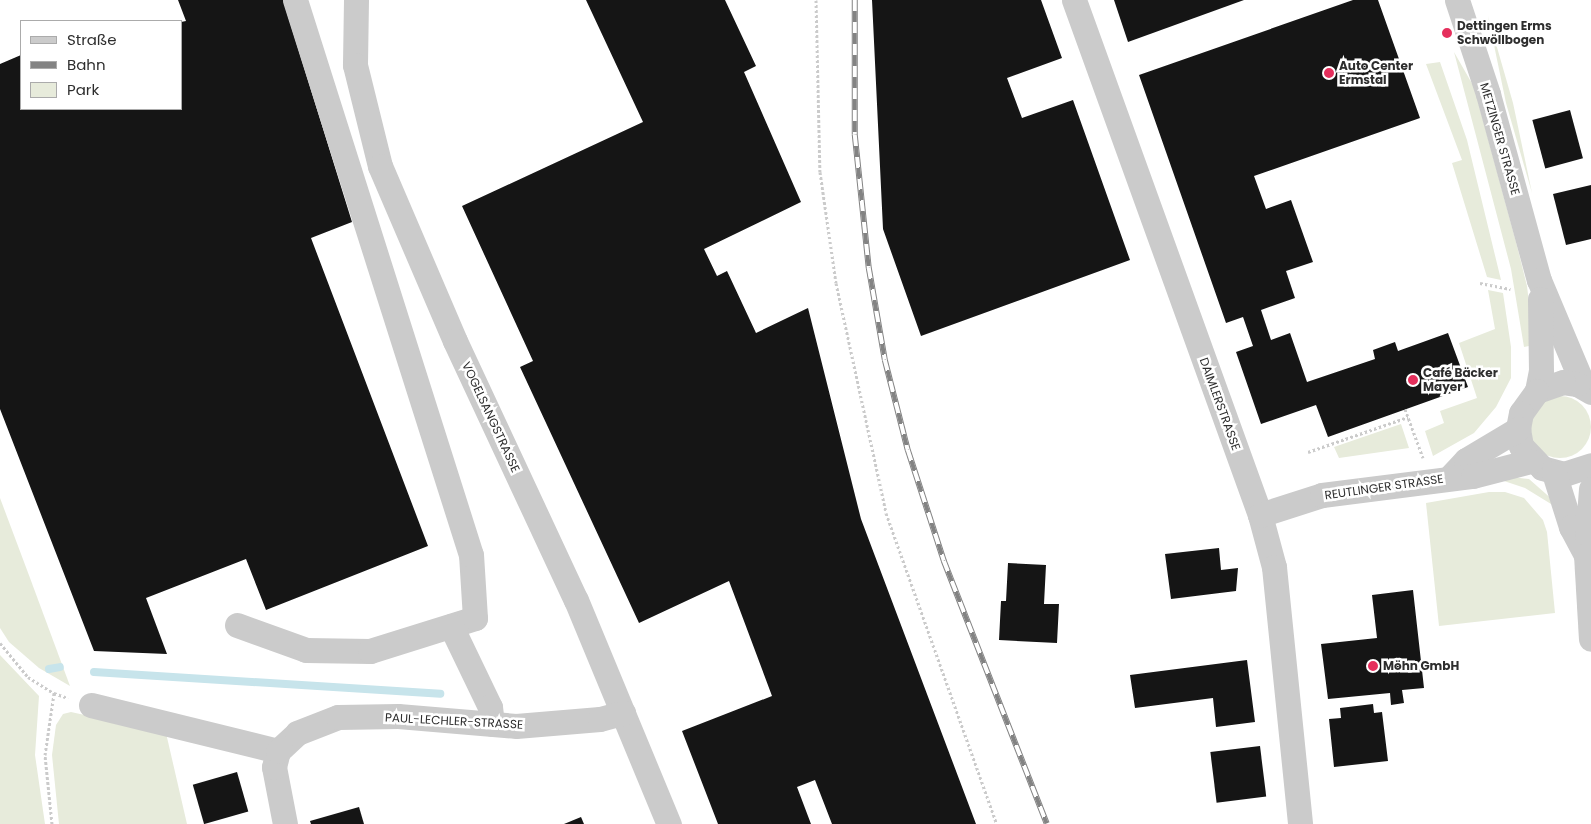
<!DOCTYPE html>
<meta charset="utf-8">
<style>
body{margin:0}
#map{position:relative;width:1591px;height:824px;overflow:hidden;background:#fff;font-family:Poppins,sans-serif}
div>[style]{position:absolute}
[style*='--x']{left:calc(var(--x)*1px);top:calc(var(--y)*1px);width:calc(var(--w)*1px);rotate:calc(var(--a)*1deg)}
.green>*{inset:0;background:#e7ebdb}
.round{border-radius:50%}
.stream>*{height:8px;margin:-4px;padding:0 4px;transform-origin:4px;border-radius:4px;background:#c7e4eb}
.building>*{inset:0;background:#151515;transform-origin:0 0}
.path>*{height:3px;margin-top:-1.5px;transform-origin:0;background:repeating-linear-gradient(90deg,#cbcbcb 0 2.5px,transparent 0 5px)}
.minor>*{height:25px;margin:-12.5px;padding:0 12.5px;transform-origin:12.5px;border-radius:12.5px;background:#cbcbcb}
.rail>*{height:5.5px;margin-top:-2.75px;transform-origin:0;background:repeating-linear-gradient(90deg,#fff 0 11px,#838383 0 22px);box-sizing:border-box;border-block:1px solid #838383}
.dots>*{width:14px;height:14px;translate:-50% -50%;box-sizing:border-box;border:2px solid #fff;border-radius:50%}
span{translate:-50% -50%;white-space:nowrap;text-align:center;line-height:1.15;-webkit-text-stroke:5px #fff;paint-order:stroke}
.poi-label{font-size:12px;color:#2e2e2e;font-weight:700}
.left{translate:0 -50%;text-align:left}
.street-label{font-size:12px;color:#2e2e2e}
.legend{position:absolute;left:20px;top:20px;width:162px;height:90px;box-sizing:border-box;background:#fff;border:1px solid #ababab;margin:0;padding:6px 9px;list-style:none;font-size:15px;color:#2e2e2e}
.legend li{display:flex;align-items:center;gap:10px;height:25px}
.legend b{width:25px;border:1px solid #ababab}
</style>
<div id="map">
<div class="green">
<div style="clip-path:polygon(1488px 16px,1513px 103px,1532px 193px,1506px 103px)"></div>
<div style="clip-path:polygon(1454px 52px,1474px 87px,1516px 242px,1527px 286px,1534px 345px,1524px 347px,1511px 269px)"></div>
<div style="clip-path:polygon(1440px 62px,1467px 140px,1501px 280px,1487px 277px,1452px 163px,1462px 160px,1426px 64px)"></div>
<div style="clip-path:polygon(1488px 290px,1503px 293px,1511px 347px,1511px 378px,1496px 407px,1474px 433px,1433px 456px,1425px 431px,1444px 423px,1440px 411px,1477px 398px,1459px 343px,1495px 329px)"></div>
<div class="round" style="left:1529px;top:396px;width:62px;height:62px"></div>
<div style="clip-path:polygon(1401px 424px,1409px 448px,1339px 458px,1334px 447px)"></div>
<div style="clip-path:polygon(1503px 476px,1529px 479px,1554px 501px,1551px 504px,1525px 488px,1504px 481px)"></div>
<div style="clip-path:polygon(1489px 492px,1505px 492px,1524px 498px,1543px 520px,1547px 532px,1555px 613px,1439px 626px,1426px 503px)"></div>
<div style="clip-path:polygon(0 498px,30px 578px,70px 686px,39px 668px,9px 642px,0 628px)"></div>
<div style="clip-path:polygon(0 655px,39px 696px,35px 755px,45px 824px,0 824px)"></div>
<div style="clip-path:polygon(71px 712px,166px 733px,187px 824px,59px 824px,52px 755px,56px 725px,63px 714px)"></div>
</div>
<div class="stream">
<div style="--x:49;--y:669;--w:11;--a:-10"></div>
<div style="--x:94;--y:672;--w:347;--a:3.6"></div>
</div>
<div class="building">
<div style="clip-path:polygon(178px 0,283px 0,352px 222px,311px 238px,428px 546px,266px 610px,246px 559px,146px 598px,167px 654px,94px 651px,0 409px,0 64px,21px 55px,21px 109px,181px 109px,181px 22px,186px 21px)"></div>
<div style="clip-path:polygon(586px 0,725px 0,756px 66px,744px 72px,801px 202px,704px 249px,717px 276px,727px 271px,756px 333px,808px 308px,861px 519px,976px 824px,832px 824px,815px 780px,797px 787px,811px 824px,718px 824px,682px 731px,772px 696px,729px 581px,639px 623px,520px 367px,533px 361px,462px 206px,643px 122px)"></div>
<div style="clip-path:polygon(872px 0,1041px 0,1062px 58px,1007px 78px,1022px 118px,1073px 100px,1130px 260px,921px 336px,883px 229px)"></div>
<div style="clip-path:polygon(1114px 0,1244px 0,1128px 42px)"></div>
<div style="clip-path:polygon(1353px 0,1378px 0,1420px 118px,1254px 176px,1266px 209px,1291px 200px,1313px 262px,1286px 271px,1295px 298px,1261px 310px,1271px 340px,1290px 333px,1307px 382px,1375px 359px,1373px 350px,1395px 342px,1398px 351px,1448px 333px,1468px 387px,1328px 437px,1316px 405px,1261px 424px,1236px 352px,1253px 346px,1243px 317px,1226px 323px,1139px 75px)"></div>
<div style="left:1570px;top:110px;width:50px;height:39px;rotate:75deg"></div>
<div style="clip-path:polygon(1591px 185px,1591px 239px,1566px 245px,1553px 194px)"></div>
<div style="clip-path:polygon(1219px 548px,1221px 570px,1238px 568px,1236px 591px,1171px 599px,1165px 554px)"></div>
<div style="clip-path:polygon(1008px 563px,1046px 565px,1044px 604px,1059px 604px,1057px 643px,999px 640px,1001px 601px,1006px 601px)"></div>
<div style="clip-path:polygon(1413px 590px,1424px 688px,1402px 690px,1404px 703px,1391px 705px,1390px 693px,1328px 699px,1321px 644px,1377px 638px,1372px 595px)"></div>
<div style="clip-path:polygon(1247px 660px,1255px 722px,1216px 727px,1213px 698px,1135px 708px,1130px 675px)"></div>
<div style="clip-path:polygon(1373px 704px,1374px 713px,1382px 712px,1388px 761px,1334px 767px,1329px 719px,1341px 718px,1340px 708px)"></div>
<div style="left:1260px;top:746px;width:51px;height:50px;rotate:83deg"></div>
<div style="left:237px;top:772px;width:41px;height:46px;rotate:74deg"></div>
<div style="clip-path:polygon(359px 807px,364px 824px,311px 824px,310px 821px)"></div>
<div style="clip-path:polygon(581px 817px,584px 824px,564px 824px)"></div>
</div>
<div class="path">
<div style="--x:816;--y:0;--w:172;--a:88.7"></div>
<div style="--x:820;--y:172;--w:112;--a:81.8"></div>
<div style="--x:836;--y:283;--w:235;--a:77.7"></div>
<div style="--x:886;--y:513;--w:330;--a:70.4"></div>
<div style="--x:1480;--y:283;--w:31;--a:11"></div>
<div style="--x:1405;--y:409;--w:52;--a:69.8"></div>
<div style="--x:1308;--y:452;--w:106;--a:-19.3"></div>
<div style="--x:0;--y:643;--w:44;--a:50.5"></div>
<div style="--x:28;--y:677;--w:31;--a:32"></div>
<div style="--x:54;--y:693;--w:15;--a:20"></div>
<div style="--x:52;--y:824;--w:69;--a:-95.8"></div>
<div style="--x:45;--y:755;--w:63;--a:-81.7"></div>
</div>
<div class="minor">
<div style="--x:356;--y:0;--w:65;--a:90.9"></div>
<div style="--x:355;--y:65;--w:104;--a:76.1"></div>
<div style="--x:380;--y:166;--w:190;--a:66.8"></div>
<div style="--x:455;--y:341;--w:286;--a:65"></div>
<div style="--x:576;--y:600;--w:243;--a:67.5"></div>
<div style="--x:1074;--y:0;--w:548;--a:70.14"></div>
<div style="--x:1260;--y:515;--w:54;--a:74.9"></div>
<div style="--x:1274;--y:567;--w:258;--a:84.2"></div>
<div style="--x:1457;--y:0;--w:99;--a:71.7"></div>
<div style="--x:1488;--y:94;--w:193;--a:74.7"></div>
<div style="--x:1539;--y:280;--w:116;--a:67.2"></div>
<div style="--x:1537;--y:391;--w:20;--a:-79"></div>
<div style="--x:1541;--y:371;--w:72;--a:-90.8"></div>
<div style="--x:1591;--y:392;--w:16;--a:-150"></div>
<div style="--x:1577;--y:384;--w:14;--a:-172"></div>
<div style="--x:1563;--y:382;--w:28;--a:161"></div>
<div style="--x:1537;--y:391;--w:27;--a:126"></div>
<div style="--x:1521;--y:413;--w:16;--a:101"></div>
<div style="--x:1518;--y:429;--w:17;--a:80"></div>
<div style="--x:1521;--y:446;--w:30;--a:46"></div>
<div style="--x:1542;--y:468;--w:23;--a:15"></div>
<div style="--x:1564;--y:474;--w:28;--a:-18"></div>
<div style="--x:1554;--y:473;--w:57;--a:72.5"></div>
<div style="--x:1571;--y:527;--w:32;--a:62"></div>
<div style="--x:1450;--y:477;--w:23;--a:-47"></div>
<div style="--x:1466;--y:460;--w:61;--a:-30.8"></div>
<div style="--x:1591;--y:489;--w:66;--a:94.3"></div>
<div style="--x:1586;--y:555;--w:84;--a:86.6"></div>
<div style="--x:1260;--y:515;--w:65;--a:-17.9"></div>
<div style="--x:1322;--y:495;--w:152;--a:-7.2"></div>
<div style="--x:1473;--y:476;--w:60;--a:-14.5"></div>
<div style="--x:237;--y:625;--w:73;--a:19.9"></div>
<div style="--x:306;--y:650;--w:64;--a:0.9"></div>
<div style="--x:370;--y:651;--w:110;--a:-17.4"></div>
<div style="--x:475;--y:618;--w:63;--a:-93.6"></div>
<div style="--x:471;--y:555;--w:582;--a:-107.59"></div>
<div style="--x:451;--y:626;--w:90;--a:64.3"></div>
<div style="--x:490;--y:707;--w:17;--a:83"></div>
<div style="--x:91;--y:705;--w:193;--a:13.8"></div>
<div style="--x:285;--y:824;--w:58;--a:-100.9"></div>
<div style="--x:274;--y:767;--w:16;--a:-76"></div>
<div style="--x:278;--y:751;--w:26;--a:-43"></div>
<div style="--x:297;--y:733;--w:44;--a:-21.3"></div>
<div style="--x:338;--y:717;--w:60;--a:-1"></div>
<div style="--x:398;--y:716;--w:118;--a:4.8"></div>
<div style="--x:516;--y:726;--w:84;--a:-4.8"></div>
<div style="--x:600;--y:719;--w:24;--a:-15"></div>
</div>
<div class="rail">
<div style="--x:855;--y:0;--w:135;--a:90"></div>
<div style="--x:855;--y:135;--w:134;--a:84"></div>
<div style="--x:869;--y:268;--w:93;--a:80.1"></div>
<div style="--x:885;--y:360;--w:93;--a:75.7"></div>
<div style="--x:908;--y:450;--w:117;--a:72"></div>
<div style="--x:944;--y:561;--w:282;--a:68.6"></div>
</div>
<div class="dots">
<div style="left:1447px;top:33px;background:#e52f5c"></div>
<div style="left:1329px;top:73px;background:#e52f5c"></div>
<div style="left:1413px;top:380px;background:#e52f5c"></div>
<div style="left:1373px;top:666px;background:#e52f5c"></div>
</div>
<div class="poi-label">
<span class="left" style="left:1457px;top:33px">Dettingen Erms<br>Schwöllbogen</span>
<span class="left" style="left:1339px;top:73px">Auto Center<br>Ermstal</span>
<span class="left" style="left:1423px;top:380px">Café Bäcker<br>Mayer</span>
<span class="left" style="left:1383px;top:666px">Möhn GmbH</span>
</div>
<div class="street-label">
<span style="left:1500px;top:139px;rotate:74deg">METZINGER STRASSE</span>
<span style="left:1220px;top:404px;rotate:70deg">DAIMLERSTRASSE</span>
<span style="left:491px;top:417px;rotate:65deg">VOGELSANGSTRASSE</span>
<span style="left:1384px;top:487px;rotate:-8deg">REUTLINGER STRASSE</span>
<span style="left:454px;top:721px;rotate:3deg">PAUL-LECHLER-STRASSE</span>
</div>
<ul class="legend">
<li><b style="height:6px;background:#cbcbcb"></b>Straße</li>
<li><b style="height:6px;background:#838383"></b>Bahn</li>
<li><b style="height:14px;background:#e7ebdb"></b>Park</li>
</ul>
</div>
